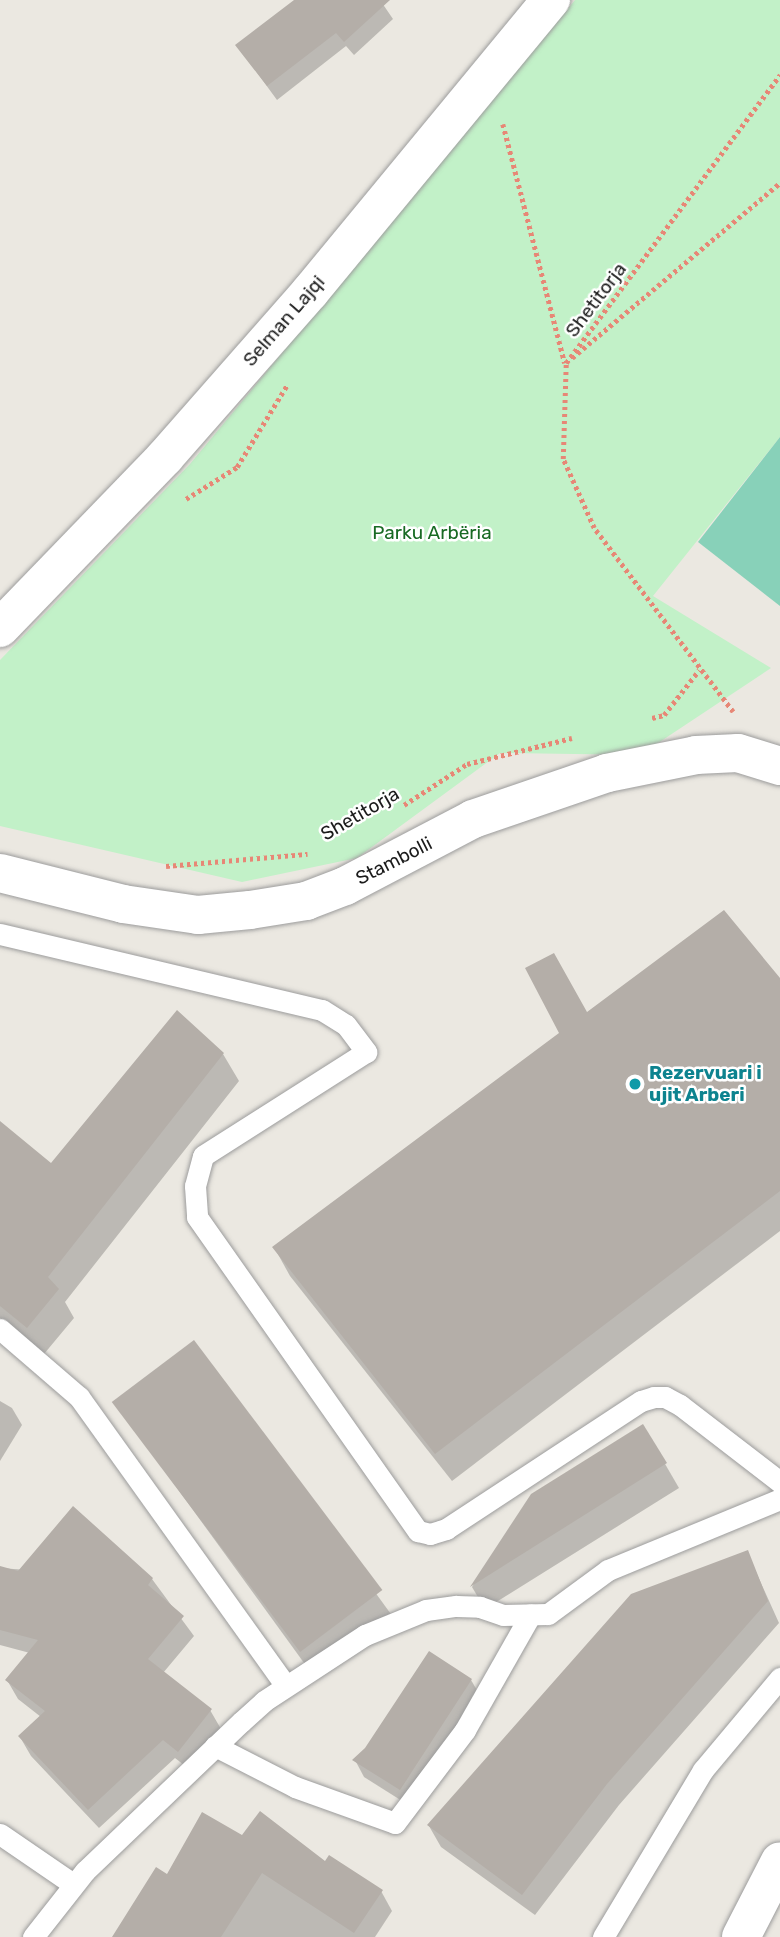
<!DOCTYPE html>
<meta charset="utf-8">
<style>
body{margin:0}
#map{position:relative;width:780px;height:1937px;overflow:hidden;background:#ebe8e1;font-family:Rubik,sans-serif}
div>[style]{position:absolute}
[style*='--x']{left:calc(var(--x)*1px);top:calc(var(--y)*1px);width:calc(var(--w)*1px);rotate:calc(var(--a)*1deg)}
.park>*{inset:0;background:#c2f1c8}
.pitch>*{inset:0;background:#88d1b9}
.shadow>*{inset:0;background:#0003;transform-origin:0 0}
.building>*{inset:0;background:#b4aea8;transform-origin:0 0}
.path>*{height:4.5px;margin-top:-2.25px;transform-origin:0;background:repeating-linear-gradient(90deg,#e78776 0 3.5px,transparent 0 7px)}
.roads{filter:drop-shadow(0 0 2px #9c9c9c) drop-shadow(0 0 2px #9c9c9c)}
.service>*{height:21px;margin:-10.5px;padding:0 10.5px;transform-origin:10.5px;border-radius:10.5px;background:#fff}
.minor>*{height:38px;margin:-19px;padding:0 19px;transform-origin:19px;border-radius:19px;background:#fff}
.tertiary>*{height:38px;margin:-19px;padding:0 19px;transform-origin:19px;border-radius:19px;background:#fff}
.dots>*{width:19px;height:19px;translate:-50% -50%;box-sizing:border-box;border:4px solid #fff;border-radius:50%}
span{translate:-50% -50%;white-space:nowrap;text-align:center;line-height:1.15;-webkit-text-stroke:5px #fff;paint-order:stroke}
.street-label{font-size:19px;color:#1b1b1b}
.park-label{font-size:19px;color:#186a23}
.culture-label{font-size:19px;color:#0d838f;font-weight:700}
.left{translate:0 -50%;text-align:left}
</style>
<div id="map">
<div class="park">
<div style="clip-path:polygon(575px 0,780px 0,780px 437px,653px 596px,771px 668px,640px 755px,500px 753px,357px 858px,242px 882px,0 826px,0 660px,190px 464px)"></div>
</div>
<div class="pitch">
<div style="clip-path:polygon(780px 437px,780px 606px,698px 542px)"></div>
</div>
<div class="shadow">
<div style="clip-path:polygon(300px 0,380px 0,393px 19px,354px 55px,346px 46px,277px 100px,242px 52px)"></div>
<div style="clip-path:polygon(780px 981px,780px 1231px,452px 1481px,290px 1276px,274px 1247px,587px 1014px)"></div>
<div style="clip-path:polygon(223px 1054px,239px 1081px,65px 1302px,74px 1318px,44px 1354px,0 1319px,0 1123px,52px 1165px)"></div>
<div style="left:194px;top:1343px;width:343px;height:99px;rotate:54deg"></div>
<div style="clip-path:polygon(0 1401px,12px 1408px,22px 1425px,0 1461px)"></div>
<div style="clip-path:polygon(643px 1426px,679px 1488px,485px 1609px,472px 1587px,532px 1495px)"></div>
<div style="clip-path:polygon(747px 1552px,779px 1623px,619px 1805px,535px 1915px,441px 1847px,429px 1826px)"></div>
<div style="clip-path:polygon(0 1568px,152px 1579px,194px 1636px,163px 1673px,210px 1710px,221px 1729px,189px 1769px,175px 1758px,99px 1828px,31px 1756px,20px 1737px,41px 1717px,18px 1699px,7px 1680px,30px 1653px,0 1645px)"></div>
<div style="clip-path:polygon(471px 1680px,481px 1697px,410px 1806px,364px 1777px,355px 1760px)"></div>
<div style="clip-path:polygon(242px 1838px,381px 1891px,392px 1911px,375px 1937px,114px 1937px,168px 1877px)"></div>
</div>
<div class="building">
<div style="clip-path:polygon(294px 0,390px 0,344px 42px,336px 33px,267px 86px,235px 45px)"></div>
<div style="clip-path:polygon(724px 910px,780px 978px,780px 1191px,435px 1454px,272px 1247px,559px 1033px,525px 968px,554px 953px,587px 1012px)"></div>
<div style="clip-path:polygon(177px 1010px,224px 1053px,48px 1277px,59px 1289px,27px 1328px,0 1306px,0 1121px,51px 1163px)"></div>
<div style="left:194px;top:1340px;width:313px;height:103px;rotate:53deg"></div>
<div style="clip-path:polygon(643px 1424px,667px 1463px,470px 1587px,531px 1494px)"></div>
<div style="clip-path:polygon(73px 1506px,153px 1578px,148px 1585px,184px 1616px,148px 1659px,212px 1709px,178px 1752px,163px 1740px,88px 1810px,18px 1736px,45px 1711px,5px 1680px,38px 1640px,0 1630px,0 1566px,18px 1571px)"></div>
<div style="clip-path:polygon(748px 1550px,768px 1601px,607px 1784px,522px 1895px,427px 1825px,631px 1594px)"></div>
<div style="clip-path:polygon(429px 1651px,472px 1679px,400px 1790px,352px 1760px,365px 1748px)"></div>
<div style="clip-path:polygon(260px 1811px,325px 1861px,329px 1855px,383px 1890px,354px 1933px,262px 1873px,221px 1937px,112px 1937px,156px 1867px,167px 1874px,202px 1812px,242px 1835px)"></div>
</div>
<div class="path">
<div style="--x:503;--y:124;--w:247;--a:75.5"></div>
<div style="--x:572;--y:358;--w:272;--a:-40.1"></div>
<div style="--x:186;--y:499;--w:60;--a:-32.1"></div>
<div style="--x:237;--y:467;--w:96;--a:-58.6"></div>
<div style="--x:733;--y:712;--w:231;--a:-127.1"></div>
<div style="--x:594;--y:528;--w:76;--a:-114.2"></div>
<div style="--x:563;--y:459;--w:96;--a:-88.2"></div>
<div style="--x:566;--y:363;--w:359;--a:-53.4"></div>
<div style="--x:652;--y:718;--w:12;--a:-14"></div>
<div style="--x:664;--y:715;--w:57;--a:-52.1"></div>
<div style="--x:404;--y:805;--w:75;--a:-33.1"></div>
<div style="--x:467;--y:764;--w:108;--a:-13.9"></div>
<div style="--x:166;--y:866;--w:142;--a:-4.9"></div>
</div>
<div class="roads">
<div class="service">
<div style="--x:0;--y:934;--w:331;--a:13.3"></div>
<div style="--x:322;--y:1010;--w:28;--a:32"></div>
<div style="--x:346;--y:1025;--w:34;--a:53"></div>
<div style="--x:366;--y:1052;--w:193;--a:147.5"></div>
<div style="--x:203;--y:1156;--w:31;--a:105"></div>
<div style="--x:195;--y:1186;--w:31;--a:86"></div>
<div style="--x:197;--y:1217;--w:384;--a:54.9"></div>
<div style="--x:418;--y:1531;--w:12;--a:14"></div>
<div style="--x:430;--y:1534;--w:17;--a:-17"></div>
<div style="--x:446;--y:1529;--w:233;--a:-33.3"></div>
<div style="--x:641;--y:1401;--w:14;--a:-17"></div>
<div style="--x:654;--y:1397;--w:11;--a:0"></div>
<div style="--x:665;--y:1397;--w:17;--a:28"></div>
<div style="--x:680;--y:1405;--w:126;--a:37.6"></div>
<div style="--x:0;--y:1329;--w:104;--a:40.7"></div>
<div style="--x:79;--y:1397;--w:355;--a:54.4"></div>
<div style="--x:215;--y:1746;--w:90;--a:27.1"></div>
<div style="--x:295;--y:1787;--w:106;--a:19.8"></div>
<div style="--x:395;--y:1823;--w:116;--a:-53"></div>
<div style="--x:465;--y:1730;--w:133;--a:-60.4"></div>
<div style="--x:0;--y:1834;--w:88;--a:34.4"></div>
<div style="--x:33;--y:1937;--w:84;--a:-51.8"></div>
<div style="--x:85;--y:1871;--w:216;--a:-43.7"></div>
<div style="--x:241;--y:1722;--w:31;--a:-42"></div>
<div style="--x:264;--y:1701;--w:121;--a:-33.2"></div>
<div style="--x:365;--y:1635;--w:66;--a:-22.3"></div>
<div style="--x:426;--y:1610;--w:30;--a:-8"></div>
<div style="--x:456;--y:1606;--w:24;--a:2"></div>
<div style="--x:480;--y:1607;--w:24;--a:19"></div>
<div style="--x:503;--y:1615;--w:45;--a:-1.3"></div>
<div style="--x:548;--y:1614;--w:74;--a:-36.3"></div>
<div style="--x:608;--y:1570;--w:186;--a:-22.4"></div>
<div style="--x:603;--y:1937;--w:195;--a:-59.1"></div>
<div style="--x:703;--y:1770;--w:120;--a:-50.1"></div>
</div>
<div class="minor">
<div style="--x:741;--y:1937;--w:85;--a:-62.8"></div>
</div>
<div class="tertiary">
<div style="--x:0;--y:628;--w:238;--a:-46"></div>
<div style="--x:165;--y:457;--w:220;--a:-48.7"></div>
<div style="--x:310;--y:292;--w:379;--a:-50.5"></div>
<div style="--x:0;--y:873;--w:127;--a:14.1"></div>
<div style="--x:123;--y:904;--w:76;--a:8.3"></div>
<div style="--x:198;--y:915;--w:52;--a:-5.5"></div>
<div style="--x:250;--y:910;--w:57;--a:-9.1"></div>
<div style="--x:306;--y:901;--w:42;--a:-21"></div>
<div style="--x:345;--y:886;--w:144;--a:-27.6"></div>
<div style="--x:473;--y:819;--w:142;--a:-18.9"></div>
<div style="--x:607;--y:773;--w:91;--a:-11.4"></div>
<div style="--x:696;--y:755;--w:42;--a:-2.7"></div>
<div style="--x:738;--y:753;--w:44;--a:17.2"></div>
</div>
</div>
<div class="dots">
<div style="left:635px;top:1084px;background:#0f9aa8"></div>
</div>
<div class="street-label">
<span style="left:596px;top:300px;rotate:-53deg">Shetitorja</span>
<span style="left:284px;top:321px;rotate:-49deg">Selman Lajqi</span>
<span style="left:360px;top:814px;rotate:-30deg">Shetitorja</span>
<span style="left:394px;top:861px;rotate:-27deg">Stambolli</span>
</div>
<div class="park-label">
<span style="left:432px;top:533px">Parku Arbëria</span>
</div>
<div class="culture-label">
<span class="left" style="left:649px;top:1084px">Rezervuari i<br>ujit Arberi</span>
</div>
</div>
